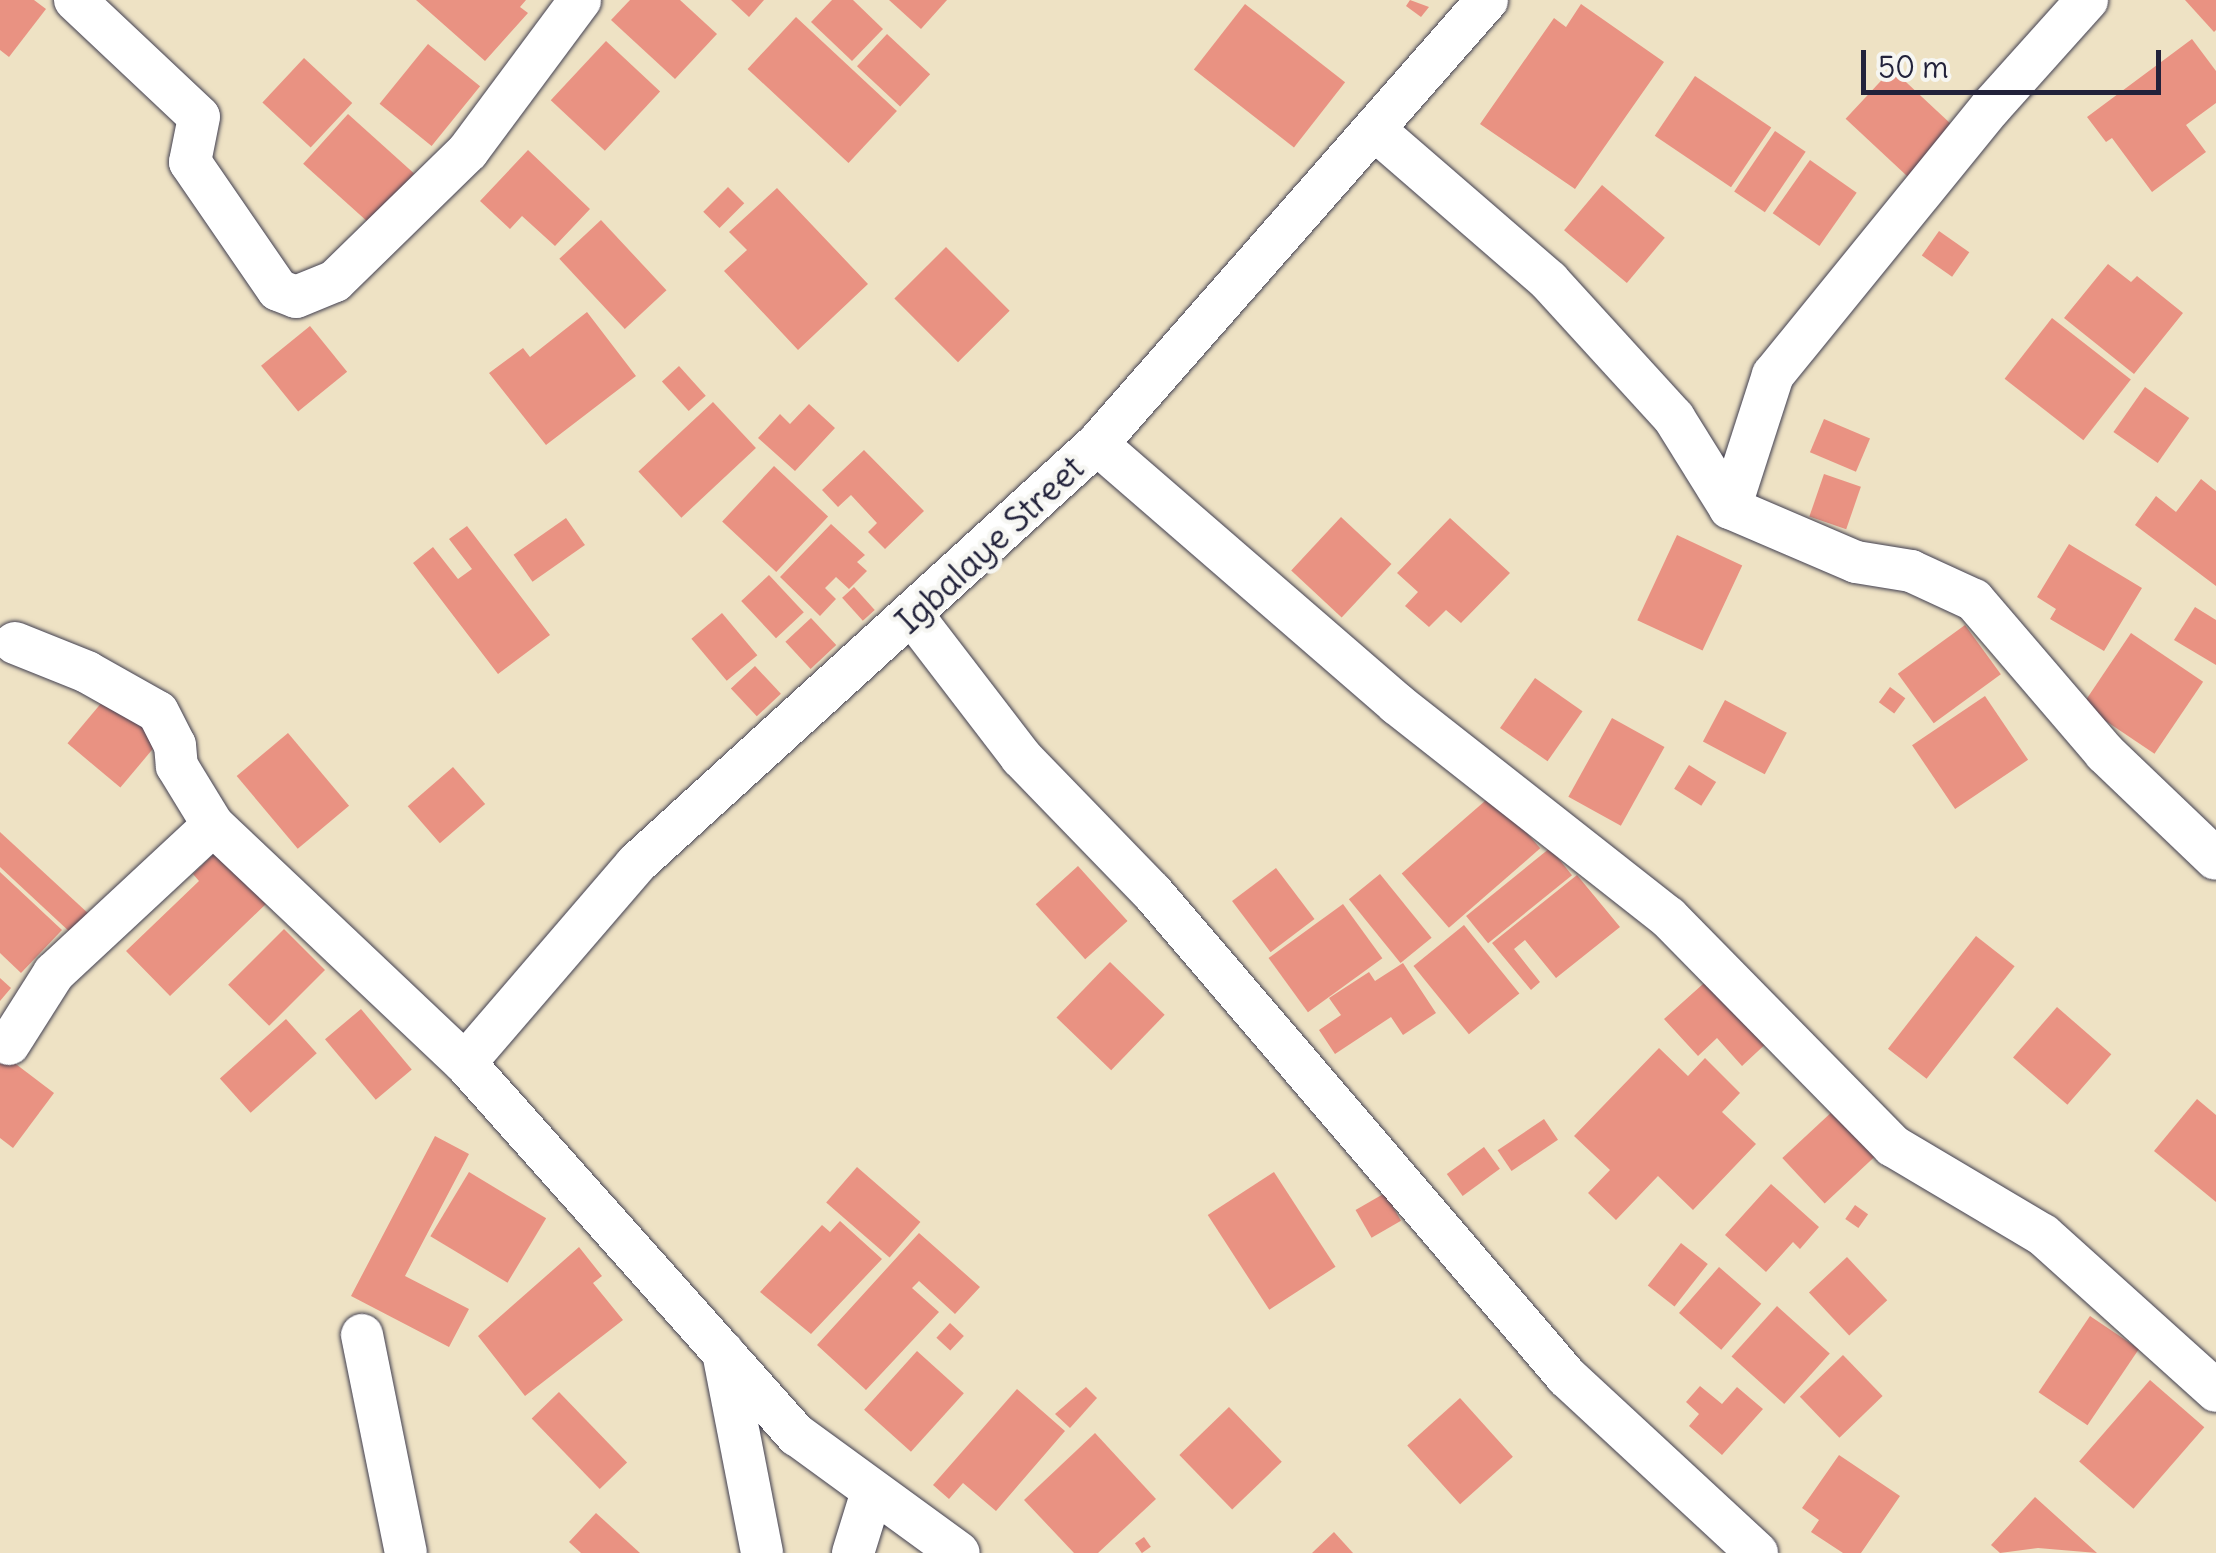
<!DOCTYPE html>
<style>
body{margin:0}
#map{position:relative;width:2216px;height:1553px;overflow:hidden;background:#eee2c4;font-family:Delius,sans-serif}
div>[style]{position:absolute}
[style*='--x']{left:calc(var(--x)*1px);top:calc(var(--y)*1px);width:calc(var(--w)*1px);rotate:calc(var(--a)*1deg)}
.building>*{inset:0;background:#e99282;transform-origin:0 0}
.roads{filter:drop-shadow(0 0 2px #413f50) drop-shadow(0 0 2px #413f50)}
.street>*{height:42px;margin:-21px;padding:0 21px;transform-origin:21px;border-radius:21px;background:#fff}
span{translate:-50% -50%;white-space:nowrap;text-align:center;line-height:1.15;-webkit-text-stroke:9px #f6f6f2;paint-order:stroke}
.street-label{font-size:35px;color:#22223b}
.scale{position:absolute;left:1861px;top:50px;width:300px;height:45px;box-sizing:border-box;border:5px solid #22223b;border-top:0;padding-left:12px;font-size:30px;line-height:35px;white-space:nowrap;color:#22223b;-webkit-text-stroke:8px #f6f6f2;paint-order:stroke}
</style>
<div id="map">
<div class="building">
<div style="clip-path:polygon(0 0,34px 0,46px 9px,9px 57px,0 50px)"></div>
<div style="clip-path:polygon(416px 0,526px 0,520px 7px,528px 13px,485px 61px)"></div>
<div style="clip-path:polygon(630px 0,680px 0,717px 34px,675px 79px,611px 20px)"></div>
<div style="clip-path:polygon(731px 0,764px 0,749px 17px)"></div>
<div style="clip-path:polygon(832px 0,853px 0,883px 29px,852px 61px,811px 22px)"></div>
<div style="clip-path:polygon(889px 0,947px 0,921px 29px)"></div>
<div style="clip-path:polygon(1410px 0,1429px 7px,1421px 17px,1406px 6px)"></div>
<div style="clip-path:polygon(2185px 0,2216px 0,2216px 30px,2214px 32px)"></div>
<div style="left:1245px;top:4px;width:127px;height:83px;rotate:38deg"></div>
<div style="clip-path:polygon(1581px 4px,1664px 62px,1575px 189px,1480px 124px,1554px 18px,1566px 27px)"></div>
<div style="left:796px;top:17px;width:138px;height:71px;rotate:43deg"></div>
<div style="left:887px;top:34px;width:59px;height:44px;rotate:43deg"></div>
<div style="clip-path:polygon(2192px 39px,2216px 71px,2216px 103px,2186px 125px,2206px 152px,2152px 192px,2112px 138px,2106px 142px,2087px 117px)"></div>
<div style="left:606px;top:41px;width:74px;height:81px;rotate:43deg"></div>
<div style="left:428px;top:44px;width:67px;height:77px;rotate:39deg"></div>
<div style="left:304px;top:58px;width:66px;height:61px;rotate:43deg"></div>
<div style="left:1892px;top:69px;width:88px;height:68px;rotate:43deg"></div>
<div style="left:1695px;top:76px;width:92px;height:72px;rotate:34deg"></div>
<div style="left:348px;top:114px;width:89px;height:67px;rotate:42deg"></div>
<div style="left:1775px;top:131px;width:37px;height:73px;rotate:34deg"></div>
<div style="clip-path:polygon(528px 150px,590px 209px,555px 246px,522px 216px,510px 229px,480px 201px)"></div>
<div style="left:1810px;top:160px;width:57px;height:65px;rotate:35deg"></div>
<div style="left:1602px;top:185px;width:82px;height:59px;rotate:40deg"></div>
<div style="left:728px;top:187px;width:23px;height:35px;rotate:45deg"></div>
<div style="clip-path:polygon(777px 188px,868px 284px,798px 350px,724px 271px,747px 250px,729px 232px)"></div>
<div style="left:601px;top:220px;width:96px;height:57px;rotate:47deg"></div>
<div style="left:1939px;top:231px;width:37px;height:30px;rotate:35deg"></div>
<div style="left:946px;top:247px;width:90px;height:73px;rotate:45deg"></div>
<div style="clip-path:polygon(2108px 264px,2131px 282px,2137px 276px,2183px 313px,2134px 374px,2064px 318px)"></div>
<div style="clip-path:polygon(587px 312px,636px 376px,546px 445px,489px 373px,523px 348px,530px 357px)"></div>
<div style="left:2052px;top:318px;width:100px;height:77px;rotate:38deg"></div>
<div style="left:310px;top:326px;width:59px;height:63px;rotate:51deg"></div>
<div style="left:679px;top:366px;width:40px;height:23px;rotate:48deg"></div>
<div style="left:2145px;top:387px;width:54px;height:55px;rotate:35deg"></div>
<div style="left:713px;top:402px;width:63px;height:102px;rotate:47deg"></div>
<div style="clip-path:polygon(809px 404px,835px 428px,795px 471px,758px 438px,780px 414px,790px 424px)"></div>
<div style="left:1824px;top:419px;width:50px;height:36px;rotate:23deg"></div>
<div style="clip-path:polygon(864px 450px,924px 511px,885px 549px,868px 532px,877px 523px,851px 495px,838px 507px,822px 490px)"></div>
<div style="left:774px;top:466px;width:74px;height:76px;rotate:43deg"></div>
<div style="left:1824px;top:474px;width:39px;height:45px;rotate:19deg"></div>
<div style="clip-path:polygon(2201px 479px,2216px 491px,2216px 586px,2135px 525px,2156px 496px,2176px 512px)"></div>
<div style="left:1341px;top:517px;width:69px;height:73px;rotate:43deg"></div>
<div style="left:566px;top:518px;width:33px;height:64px;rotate:55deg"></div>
<div style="clip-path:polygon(1450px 518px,1510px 573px,1461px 623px,1446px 610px,1429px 627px,1405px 606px,1418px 592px,1397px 573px)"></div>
<div style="clip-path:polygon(831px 524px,865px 555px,857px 562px,867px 571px,849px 589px,836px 577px,825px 588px,836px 599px,820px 616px,780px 577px)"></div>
<div style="clip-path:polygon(467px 526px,550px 635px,498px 674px,413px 563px,433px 547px,458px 579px,472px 569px,449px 539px)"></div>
<div style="left:1677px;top:535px;width:72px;height:94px;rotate:25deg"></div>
<div style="clip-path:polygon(2069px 544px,2142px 588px,2104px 651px,2050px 619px,2056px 609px,2037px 597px)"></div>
<div style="left:769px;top:575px;width:51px;height:38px;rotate:47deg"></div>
<div style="left:854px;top:587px;width:31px;height:16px;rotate:48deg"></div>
<div style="clip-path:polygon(2195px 607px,2216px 620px,2216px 665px,2174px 640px)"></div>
<div style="left:722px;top:613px;width:55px;height:40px;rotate:50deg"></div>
<div style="left:811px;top:618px;width:37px;height:35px;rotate:47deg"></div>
<div style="left:1965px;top:625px;width:61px;height:83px;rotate:54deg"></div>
<div style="left:2131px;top:633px;width:87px;height:87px;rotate:34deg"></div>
<div style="left:755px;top:666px;width:38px;height:33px;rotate:47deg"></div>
<div style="left:1535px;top:678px;width:58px;height:61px;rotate:35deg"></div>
<div style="left:1890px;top:687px;width:19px;height:19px;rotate:36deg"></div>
<div style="left:108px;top:695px;width:69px;height:63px;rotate:40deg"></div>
<div style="left:1985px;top:696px;width:77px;height:88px;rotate:56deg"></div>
<div style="left:1725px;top:700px;width:70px;height:47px;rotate:28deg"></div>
<div style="left:1612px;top:718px;width:60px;height:90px;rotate:29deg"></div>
<div style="left:288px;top:733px;width:95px;height:67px;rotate:50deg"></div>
<div style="left:1689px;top:765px;width:32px;height:28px;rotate:32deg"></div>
<div style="left:453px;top:767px;width:49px;height:60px;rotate:49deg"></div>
<div style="left:1493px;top:794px;width:72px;height:121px;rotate:49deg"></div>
<div style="clip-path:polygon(0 832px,90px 915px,72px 934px,0 867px)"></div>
<div style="left:1550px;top:848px;width:35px;height:108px;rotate:51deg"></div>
<div style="clip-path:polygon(218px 850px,268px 902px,170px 996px,126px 951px,199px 881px,193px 874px)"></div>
<div style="left:1078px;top:866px;width:74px;height:57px;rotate:48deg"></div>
<div style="left:1276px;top:868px;width:64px;height:55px;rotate:53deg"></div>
<div style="clip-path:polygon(0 872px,62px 930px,21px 973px,0 953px)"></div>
<div style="left:1380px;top:874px;width:82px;height:40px;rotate:51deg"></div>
<div style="clip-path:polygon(1577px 875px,1620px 927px,1556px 978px,1525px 940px,1514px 949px,1540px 982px,1531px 990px,1492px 943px)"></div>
<div style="left:1343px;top:904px;width:67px;height:92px;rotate:54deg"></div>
<div style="left:1464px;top:925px;width:88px;height:65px;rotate:51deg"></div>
<div style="left:284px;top:929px;width:58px;height:79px;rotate:45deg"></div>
<div style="left:1976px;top:936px;width:49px;height:143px;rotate:38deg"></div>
<div style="left:1110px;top:962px;width:76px;height:77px;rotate:44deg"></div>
<div style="clip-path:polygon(1403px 963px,1436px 1013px,1403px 1035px,1391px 1017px,1335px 1054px,1319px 1030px,1341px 1015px,1329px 998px,1369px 972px,1375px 981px)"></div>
<div style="clip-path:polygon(1713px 975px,1772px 1038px,1742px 1066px,1717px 1038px,1698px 1056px,1664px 1019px)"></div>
<div style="clip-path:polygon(0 978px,11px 988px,0 1001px)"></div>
<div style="left:2057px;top:1007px;width:72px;height:67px;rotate:41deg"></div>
<div style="left:361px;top:1009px;width:79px;height:47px;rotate:50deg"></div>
<div style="left:286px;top:1019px;width:46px;height:89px;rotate:48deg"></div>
<div style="clip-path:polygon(1659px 1048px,1688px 1076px,1705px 1058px,1740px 1093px,1722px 1112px,1756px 1144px,1693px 1210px,1658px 1176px,1616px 1220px,1588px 1193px,1610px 1170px,1574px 1136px)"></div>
<div style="clip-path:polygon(0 1052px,54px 1093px,13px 1148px,0 1138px)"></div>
<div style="clip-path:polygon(2197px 1099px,2216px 1115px,2216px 1202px,2154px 1151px)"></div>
<div style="left:1835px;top:1109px;width:62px;height:72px;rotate:47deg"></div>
<div style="left:1544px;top:1119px;width:25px;height:56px;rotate:56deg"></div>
<div style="clip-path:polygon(435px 1136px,469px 1154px,405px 1276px,469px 1309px,449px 1347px,351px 1296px)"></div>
<div style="left:1484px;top:1147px;width:27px;height:46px;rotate:54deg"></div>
<div style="left:857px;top:1167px;width:84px;height:47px;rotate:41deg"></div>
<div style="left:469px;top:1172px;width:90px;height:75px;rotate:31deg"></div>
<div style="left:1274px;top:1172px;width:113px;height:79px;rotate:57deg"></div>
<div style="clip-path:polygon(1771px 1184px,1819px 1227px,1800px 1249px,1793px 1242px,1766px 1272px,1725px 1235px)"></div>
<div style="left:1385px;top:1193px;width:32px;height:34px;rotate:60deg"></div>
<div style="left:1855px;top:1205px;width:16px;height:17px;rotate:35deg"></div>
<div style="clip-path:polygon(840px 1221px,882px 1259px,811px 1334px,760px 1292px,822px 1225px,830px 1232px)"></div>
<div style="clip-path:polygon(919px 1233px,980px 1287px,955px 1314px,919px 1281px,912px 1288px,939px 1312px,866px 1390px,817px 1345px)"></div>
<div style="left:1681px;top:1243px;width:34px;height:54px;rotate:38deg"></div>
<div style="clip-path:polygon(579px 1247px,602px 1276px,593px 1283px,623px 1320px,525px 1396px,478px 1336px)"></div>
<div style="left:1847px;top:1257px;width:59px;height:52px;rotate:47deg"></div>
<div style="left:1719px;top:1267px;width:56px;height:61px;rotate:41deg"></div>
<div style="left:1777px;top:1306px;width:71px;height:68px;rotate:42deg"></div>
<div style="left:2090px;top:1316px;width:59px;height:92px;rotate:34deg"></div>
<div style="left:950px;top:1323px;width:19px;height:20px;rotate:43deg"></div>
<div style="left:917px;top:1351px;width:63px;height:79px;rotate:42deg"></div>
<div style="left:1843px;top:1355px;width:57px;height:60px;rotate:46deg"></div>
<div style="left:2150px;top:1380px;width:72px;height:108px;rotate:41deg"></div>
<div style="clip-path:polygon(1700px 1386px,1722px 1404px,1737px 1387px,1763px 1409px,1722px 1455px,1689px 1426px,1699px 1414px,1686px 1402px)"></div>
<div style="clip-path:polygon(1086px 1387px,1097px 1398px,1070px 1428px,1055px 1414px)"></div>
<div style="clip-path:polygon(1017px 1389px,1065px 1431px,996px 1511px,963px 1483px,949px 1499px,933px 1485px)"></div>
<div style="left:559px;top:1392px;width:98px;height:38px;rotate:46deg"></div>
<div style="left:1460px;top:1398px;width:79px;height:71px;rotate:48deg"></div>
<div style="left:1229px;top:1407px;width:76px;height:69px;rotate:46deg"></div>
<div style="clip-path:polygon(1095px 1433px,1156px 1499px,1098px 1553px,1074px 1553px,1024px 1500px)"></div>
<div style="clip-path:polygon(1839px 1455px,1900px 1496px,1861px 1553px,1843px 1553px,1811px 1532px,1819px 1520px,1802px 1508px)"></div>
<div style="clip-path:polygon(2035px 1497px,2097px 1553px,2038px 1548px,2000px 1553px,1991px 1545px)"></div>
<div style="clip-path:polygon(596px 1513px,640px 1553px,581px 1553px,569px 1542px)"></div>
<div style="clip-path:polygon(1334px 1532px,1353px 1553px,1312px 1553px)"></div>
<div style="left:1144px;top:1537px;width:12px;height:11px;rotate:55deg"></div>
</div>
<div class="roads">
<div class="street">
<div style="--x:75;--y:0;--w:170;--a:43.3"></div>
<div style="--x:199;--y:117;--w:46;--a:101.3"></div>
<div style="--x:190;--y:162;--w:155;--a:55.5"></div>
<div style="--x:278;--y:290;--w:19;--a:21"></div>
<div style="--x:296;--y:297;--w:42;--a:-22.3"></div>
<div style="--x:335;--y:281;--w:186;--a:-44.3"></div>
<div style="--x:468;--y:151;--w:188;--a:-53.4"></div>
<div style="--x:1376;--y:131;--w:229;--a:40.9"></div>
<div style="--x:1549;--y:281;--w:185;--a:47.6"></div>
<div style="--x:1674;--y:418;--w:106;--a:58.1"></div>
<div style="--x:1730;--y:508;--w:137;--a:23.2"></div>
<div style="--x:1856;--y:562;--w:56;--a:9.3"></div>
<div style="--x:1911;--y:571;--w:69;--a:24.7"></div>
<div style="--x:1974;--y:600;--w:201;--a:49.4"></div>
<div style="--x:2105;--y:753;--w:153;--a:43.7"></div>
<div style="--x:1097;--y:444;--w:397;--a:40.9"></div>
<div style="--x:1397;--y:704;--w:345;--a:38.2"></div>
<div style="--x:1668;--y:917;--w:321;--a:45.5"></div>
<div style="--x:1893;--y:1146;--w:174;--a:30.7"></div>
<div style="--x:2043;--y:1235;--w:233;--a:42"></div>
<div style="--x:1730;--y:508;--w:140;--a:-72.1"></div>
<div style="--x:1773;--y:375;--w:345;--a:-50.9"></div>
<div style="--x:1991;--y:107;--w:144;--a:-48.1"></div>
<div style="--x:913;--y:616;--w:178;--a:52.5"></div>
<div style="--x:1021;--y:757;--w:188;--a:45.9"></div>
<div style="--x:1152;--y:892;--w:638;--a:49.45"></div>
<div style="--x:1567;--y:1377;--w:259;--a:42.8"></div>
<div style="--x:15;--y:643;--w:78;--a:21.9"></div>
<div style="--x:87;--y:672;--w:81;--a:29.4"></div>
<div style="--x:158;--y:712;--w:37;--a:63"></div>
<div style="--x:175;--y:745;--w:21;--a:85"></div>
<div style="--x:177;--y:766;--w:69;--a:58.6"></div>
<div style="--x:213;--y:825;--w:347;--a:43.4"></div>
<div style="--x:465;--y:1063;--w:499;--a:48.3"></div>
<div style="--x:797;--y:1435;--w:200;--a:36.1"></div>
<div style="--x:9;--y:1044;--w:84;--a:-57.6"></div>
<div style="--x:54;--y:973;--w:217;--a:-42.9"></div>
<div style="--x:465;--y:1063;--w:262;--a:-49.3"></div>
<div style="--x:636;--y:864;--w:624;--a:-42.34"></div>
<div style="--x:1097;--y:444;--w:591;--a:-48.7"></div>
<div style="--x:362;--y:1335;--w:222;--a:78.6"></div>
<div style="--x:723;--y:1352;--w:205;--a:79"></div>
<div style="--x:853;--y:1553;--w:61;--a:-72.8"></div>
</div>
</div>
<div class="street-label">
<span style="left:989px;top:544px;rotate:-43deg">Igbalaye Street</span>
</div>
<div class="scale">50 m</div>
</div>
